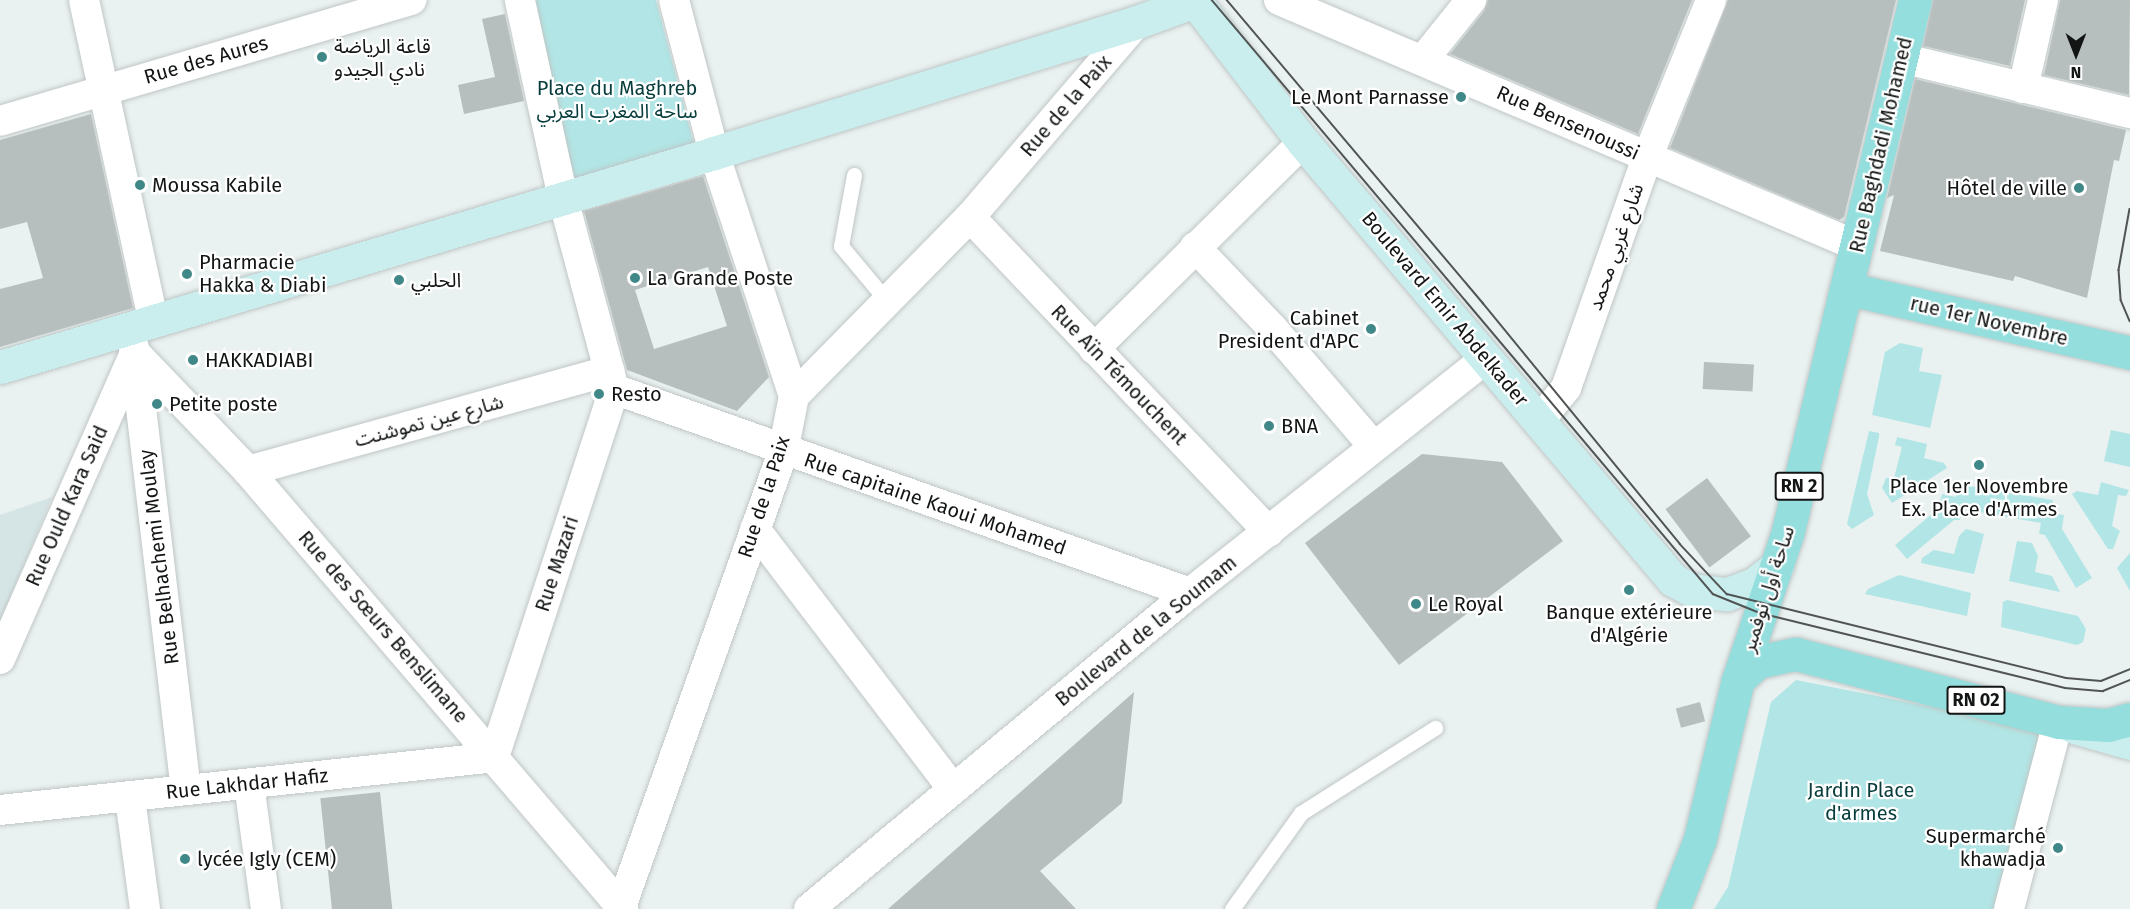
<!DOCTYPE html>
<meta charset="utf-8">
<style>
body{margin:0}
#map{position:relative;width:2130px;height:909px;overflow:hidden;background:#eaf1f1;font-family:"Fira Sans","Noto Sans Arabic",sans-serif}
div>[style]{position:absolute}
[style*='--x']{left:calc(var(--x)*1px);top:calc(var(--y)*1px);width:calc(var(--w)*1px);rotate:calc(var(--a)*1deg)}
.built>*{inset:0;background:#d5e5e5}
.green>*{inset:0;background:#b2e5e5}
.building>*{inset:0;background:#b7bebe;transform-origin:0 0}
.roads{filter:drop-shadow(0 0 2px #c0c6c6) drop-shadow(0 0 2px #c0c6c6)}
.lane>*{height:15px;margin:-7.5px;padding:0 7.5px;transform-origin:7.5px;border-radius:7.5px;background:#fff}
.street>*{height:30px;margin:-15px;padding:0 15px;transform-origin:15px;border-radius:15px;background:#fff}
.secondary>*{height:33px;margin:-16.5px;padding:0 16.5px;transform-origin:16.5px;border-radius:16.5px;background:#caeeee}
.primary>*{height:33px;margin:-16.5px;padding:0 16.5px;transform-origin:16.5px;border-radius:16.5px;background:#94dede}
.tram>*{height:1.5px;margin:-0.75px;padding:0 0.75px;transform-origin:0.75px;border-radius:0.75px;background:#515454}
.dots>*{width:16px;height:16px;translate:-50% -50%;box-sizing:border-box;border:3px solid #fff;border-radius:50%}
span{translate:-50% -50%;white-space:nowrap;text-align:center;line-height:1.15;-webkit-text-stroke:4.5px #fff;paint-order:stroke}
.shield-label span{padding:2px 4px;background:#fff;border:2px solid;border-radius:4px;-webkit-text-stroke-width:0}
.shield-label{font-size:18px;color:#131515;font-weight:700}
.poi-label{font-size:20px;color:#131515}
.left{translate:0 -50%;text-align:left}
.right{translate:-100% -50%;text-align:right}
.street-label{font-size:20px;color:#131515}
.park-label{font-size:20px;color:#083d3d}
.north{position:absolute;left:2046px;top:24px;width:60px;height:60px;-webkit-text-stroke:4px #fff;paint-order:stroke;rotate:180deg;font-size:16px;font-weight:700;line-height:24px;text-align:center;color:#131515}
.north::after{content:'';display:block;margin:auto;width:21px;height:27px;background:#131515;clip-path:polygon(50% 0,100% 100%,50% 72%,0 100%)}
</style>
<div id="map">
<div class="built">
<div style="clip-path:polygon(52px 497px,0 621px,0 515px)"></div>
</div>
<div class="green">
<div style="clip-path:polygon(530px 0,656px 0,695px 148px,571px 187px)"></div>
<div style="clip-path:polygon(1900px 343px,1923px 348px,1919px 371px,1942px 375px,1930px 428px,1872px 415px,1885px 352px)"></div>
<div style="clip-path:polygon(2111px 430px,2130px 434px,2130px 467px,2104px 461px)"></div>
<div style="clip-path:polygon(1869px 431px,1879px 433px,1879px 437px,1867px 494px,1874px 515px,1852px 529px,1847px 524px)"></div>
<div style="clip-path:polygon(1897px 437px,1927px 444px,1924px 458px,1944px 463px,1947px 468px,1892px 503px,1882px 488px,1886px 478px,1894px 478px,1902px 447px,1895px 445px)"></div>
<div style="clip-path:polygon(2101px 482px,2129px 490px,2126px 496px,2118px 495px,2112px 526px,2120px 531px,2113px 549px,2108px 549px,2072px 494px,2077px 491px,2098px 495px)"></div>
<div style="clip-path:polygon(1958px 484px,2053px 500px,2051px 513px,2064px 515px,2062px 529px,2092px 578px,2076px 588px,2045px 535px,2039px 534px,2041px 523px,1962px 509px,1960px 520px,1954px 520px,1907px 559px,1895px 545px,1939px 508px,1942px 494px,1956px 497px)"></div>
<div style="clip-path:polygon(1966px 529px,1984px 534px,1974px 574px,1921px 563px,1922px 558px,1934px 550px,1954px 554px,1959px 536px)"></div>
<div style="clip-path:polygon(2017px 541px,2032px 543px,2038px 556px,2035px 572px,2052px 576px,2060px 592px,2009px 581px)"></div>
<div style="clip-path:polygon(2130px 553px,2130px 591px,2117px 568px)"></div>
<div style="clip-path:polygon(1899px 575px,1971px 593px,1967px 616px,1865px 594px,1868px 589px)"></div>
<div style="clip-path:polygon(2007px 600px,2078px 616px,2086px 629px,2083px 642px,2077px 645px,2001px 627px,2003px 602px)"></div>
<div style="clip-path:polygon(1796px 680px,2044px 729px,1997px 909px,1714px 909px,1728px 887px,1771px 702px)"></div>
</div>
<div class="building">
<div style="clip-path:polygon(1488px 0,1692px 0,1638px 134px,1450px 54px,1484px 11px)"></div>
<div style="clip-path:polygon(1728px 0,1896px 0,1844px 217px,1839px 220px,1670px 148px)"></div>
<div style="clip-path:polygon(1933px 0,2025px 0,2010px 66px,1923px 46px)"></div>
<div style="clip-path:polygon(2060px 0,2130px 0,2129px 95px,2044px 75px)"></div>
<div style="clip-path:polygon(505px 14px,524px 101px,464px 114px,458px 85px,495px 77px,482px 19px)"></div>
<div style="clip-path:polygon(1915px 79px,2126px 130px,2119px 161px,2114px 160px,2087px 298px,2015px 276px,2013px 281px,1880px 251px,1894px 195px,1887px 198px)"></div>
<div style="clip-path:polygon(91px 114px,133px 308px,0 347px,0 289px,43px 278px,27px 222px,0 229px,0 140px)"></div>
<div style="clip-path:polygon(evenodd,703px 176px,769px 377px,737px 411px,627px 370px,584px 211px,703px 176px,708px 267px,727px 326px,654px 349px,635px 290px,708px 267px)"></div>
<div style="left:1704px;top:362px;width:50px;height:27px;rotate:3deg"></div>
<div style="clip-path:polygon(1422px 454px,1502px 462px,1563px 541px,1399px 665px,1305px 543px)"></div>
<div style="left:1707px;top:478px;width:73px;height:52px;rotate:53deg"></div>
<div style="clip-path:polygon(1134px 692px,1122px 803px,1040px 871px,1076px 909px,888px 909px)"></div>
<div style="left:1700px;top:702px;width:20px;height:25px;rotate:75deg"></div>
<div style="left:380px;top:792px;width:118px;height:60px;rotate:84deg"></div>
</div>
<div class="roads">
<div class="lane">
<div style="--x:854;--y:175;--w:72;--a:100.4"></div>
<div style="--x:841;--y:246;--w:72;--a:50.1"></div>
<div style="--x:1232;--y:909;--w:118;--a:-54.3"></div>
<div style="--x:1301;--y:813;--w:159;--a:-32.4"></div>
</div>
<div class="street">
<div style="--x:84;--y:0;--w:326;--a:77.8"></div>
<div style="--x:674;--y:0;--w:158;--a:75.3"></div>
<div style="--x:714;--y:153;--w:256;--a:71.8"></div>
<div style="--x:1279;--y:0;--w:628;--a:23.05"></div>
<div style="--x:1901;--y:58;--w:236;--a:13.5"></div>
<div style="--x:1423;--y:60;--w:77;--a:-51.3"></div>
<div style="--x:2023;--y:88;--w:90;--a:-77.2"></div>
<div style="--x:0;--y:121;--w:429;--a:-16.4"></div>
<div style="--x:970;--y:217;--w:434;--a:46.5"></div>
<div style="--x:1195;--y:247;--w:113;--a:46.4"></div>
<div style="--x:1273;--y:329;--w:155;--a:49.4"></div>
<div style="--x:134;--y:348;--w:444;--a:83.3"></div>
<div style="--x:1094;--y:349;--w:294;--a:-44.7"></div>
<div style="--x:135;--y:353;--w:163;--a:46.2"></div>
<div style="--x:248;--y:471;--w:577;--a:49.43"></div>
<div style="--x:614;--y:389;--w:611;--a:19.5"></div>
<div style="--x:1539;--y:421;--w:43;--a:-50.7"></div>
<div style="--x:1566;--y:388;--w:244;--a:-70.6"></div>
<div style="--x:1647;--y:158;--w:170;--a:-67.9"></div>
<div style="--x:248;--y:471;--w:375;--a:-15.5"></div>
<div style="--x:755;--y:529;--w:327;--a:52.7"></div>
<div style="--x:0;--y:659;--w:334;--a:-66.2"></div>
<div style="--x:249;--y:784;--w:126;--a:82.3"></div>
<div style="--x:130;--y:798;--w:112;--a:82.3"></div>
<div style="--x:0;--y:810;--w:497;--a:-6.1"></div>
<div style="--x:494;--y:757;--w:387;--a:-71.9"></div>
<div style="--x:614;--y:389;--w:198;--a:-105"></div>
<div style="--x:563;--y:198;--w:203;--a:-102.3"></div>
<div style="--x:621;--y:907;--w:483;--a:-70.4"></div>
<div style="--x:783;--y:452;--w:57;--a:-78.9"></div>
<div style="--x:794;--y:396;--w:251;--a:-45.5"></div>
<div style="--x:970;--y:217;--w:257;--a:-49.4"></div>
<div style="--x:809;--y:909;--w:495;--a:-39.7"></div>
<div style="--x:1190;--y:593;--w:379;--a:-38.4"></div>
<div style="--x:2009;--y:909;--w:193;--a:-75.3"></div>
</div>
<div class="secondary">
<div style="--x:1194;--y:0;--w:179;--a:52.5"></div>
<div style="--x:1303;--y:142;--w:573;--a:49.81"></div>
<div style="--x:1673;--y:580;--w:21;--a:28"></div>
<div style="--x:1692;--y:590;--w:35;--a:7"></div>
<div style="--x:1727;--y:594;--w:29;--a:-20"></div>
<div style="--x:1754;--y:584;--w:29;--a:-38"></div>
<div style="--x:0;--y:367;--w:745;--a:-16.68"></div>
<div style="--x:714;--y:153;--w:443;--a:-17.2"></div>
<div style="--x:1137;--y:22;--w:62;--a:-19.9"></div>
<div style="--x:2074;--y:727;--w:58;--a:15.9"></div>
</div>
<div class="primary">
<div style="--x:1849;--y:289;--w:288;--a:12.8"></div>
<div style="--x:1738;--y:680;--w:26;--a:-43"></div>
<div style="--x:1757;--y:662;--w:40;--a:-12"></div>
<div style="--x:1796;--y:654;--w:271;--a:14.5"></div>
<div style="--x:2058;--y:722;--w:50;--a:3.4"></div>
<div style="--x:2108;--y:725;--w:23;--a:-15"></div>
<div style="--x:1673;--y:909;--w:75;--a:-68.9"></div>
<div style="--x:1700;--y:839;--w:163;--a:-76.6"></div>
<div style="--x:1738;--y:680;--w:157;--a:-71.4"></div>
<div style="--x:1788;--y:531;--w:546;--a:-76.55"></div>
</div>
</div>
<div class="tram">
<div style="--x:1212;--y:0;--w:777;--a:49.85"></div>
<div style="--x:1713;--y:594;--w:51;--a:22"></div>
<div style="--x:1760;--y:613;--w:314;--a:13.8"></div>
<div style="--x:2065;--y:688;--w:38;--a:5"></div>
<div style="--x:2103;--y:691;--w:29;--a:-22"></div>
<div style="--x:1227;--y:0;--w:397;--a:49.8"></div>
<div style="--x:1483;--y:303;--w:311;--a:50.7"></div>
<div style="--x:1680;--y:544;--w:69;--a:46.8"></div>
<div style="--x:1727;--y:594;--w:349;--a:13.9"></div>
<div style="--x:2066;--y:678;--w:35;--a:5"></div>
<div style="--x:2101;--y:681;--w:31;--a:-22"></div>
<div style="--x:2130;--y:209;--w:62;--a:100.2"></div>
<div style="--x:2119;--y:270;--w:30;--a:86"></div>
<div style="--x:2121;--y:300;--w:23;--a:67"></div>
</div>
<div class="dots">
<div style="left:322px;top:57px;background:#408888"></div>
<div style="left:1461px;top:97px;background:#408888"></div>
<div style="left:140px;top:185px;background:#408888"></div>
<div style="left:2079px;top:188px;background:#408888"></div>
<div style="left:187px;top:274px;background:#408888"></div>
<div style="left:635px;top:278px;background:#408888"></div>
<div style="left:399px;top:280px;background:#408888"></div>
<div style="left:1371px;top:329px;background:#408888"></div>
<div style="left:193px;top:360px;background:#408888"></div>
<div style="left:599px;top:394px;background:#408888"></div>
<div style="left:157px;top:404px;background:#408888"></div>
<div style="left:1269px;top:426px;background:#408888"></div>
<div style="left:1979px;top:465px;background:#408888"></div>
<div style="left:1629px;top:590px;background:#408888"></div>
<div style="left:1416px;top:604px;background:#408888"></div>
<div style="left:2058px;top:848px;background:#408888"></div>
<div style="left:185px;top:859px;background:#408888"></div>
</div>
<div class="shield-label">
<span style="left:1799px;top:486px">RN 2</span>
<span style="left:1976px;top:700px">RN 02</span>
</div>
<div class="poi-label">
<span class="left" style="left:334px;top:58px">قاعة الرياضة<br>نادي الجيدو</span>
<span class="right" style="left:1449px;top:97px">Le Mont Parnasse</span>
<span class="left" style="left:152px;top:185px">Moussa Kabile</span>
<span class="right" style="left:2067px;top:188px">Hôtel de ville</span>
<span class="left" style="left:199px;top:274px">Pharmacie<br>Hakka &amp; Diabi</span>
<span class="left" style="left:647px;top:278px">La Grande Poste</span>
<span class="left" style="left:411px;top:280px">الحلبي</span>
<span class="right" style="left:1359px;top:330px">Cabinet<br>President d'APC</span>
<span class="left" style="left:205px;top:360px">HAKKADIABI</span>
<span class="left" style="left:611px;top:394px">Resto</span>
<span class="left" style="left:169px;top:404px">Petite poste</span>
<span class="left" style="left:1281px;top:426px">BNA</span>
<span style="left:1979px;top:498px">Place 1er Novembre<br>Ex. Place d'Armes</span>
<span class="left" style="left:1428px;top:604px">Le Royal</span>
<span style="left:1629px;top:624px">Banque extérieure<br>d'Algérie</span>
<span class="right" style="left:2046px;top:848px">Supermarché<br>khawadja</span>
<span class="left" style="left:197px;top:859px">lycée Igly (CEM)</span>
</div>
<div class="street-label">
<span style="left:206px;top:60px;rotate:-16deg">Rue des Aures</span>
<span style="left:1066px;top:106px;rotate:-49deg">Rue de la Paix</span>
<span style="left:1568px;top:123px;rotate:24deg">Rue Bensenoussi</span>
<span style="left:1881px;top:145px;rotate:-77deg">Rue Baghdadi Mohamed</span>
<span style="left:1616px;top:247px;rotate:-71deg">شارع غربي محمد</span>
<span style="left:1445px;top:309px;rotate:50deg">Boulevard Emir Abdelkader</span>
<span style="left:1989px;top:321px;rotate:13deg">rue 1er Novembre</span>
<span style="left:1119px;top:375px;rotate:46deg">Rue Aïn Témouchent</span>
<span style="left:429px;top:421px;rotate:-15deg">شارع عين تموشنت</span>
<span style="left:764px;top:497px;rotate:-72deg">Rue de la Paix</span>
<span style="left:935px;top:504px;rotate:19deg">Rue capitaine Kaoui Mohamed</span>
<span style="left:67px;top:506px;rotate:-66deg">Rue Ould Kara Said</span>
<span style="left:159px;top:557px;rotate:-97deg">Rue Belhachemi Moulay</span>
<span style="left:557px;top:564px;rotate:-72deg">Rue Mazari</span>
<span style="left:1768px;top:589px;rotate:-72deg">ساحة أول نوفمبر</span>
<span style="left:383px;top:627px;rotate:49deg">Rue des Sœurs Benslimane</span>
<span style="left:1146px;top:631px;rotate:-39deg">Boulevard de la Soumam</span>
<span style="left:247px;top:784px;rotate:-6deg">Rue Lakhdar Hafiz</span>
</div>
<div class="park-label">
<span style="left:617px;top:100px">Place du Maghreb<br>ساحة المغرب العربي</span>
<span style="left:1861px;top:802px">Jardin Place<br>d'armes</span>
</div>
<div class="north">N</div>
</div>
